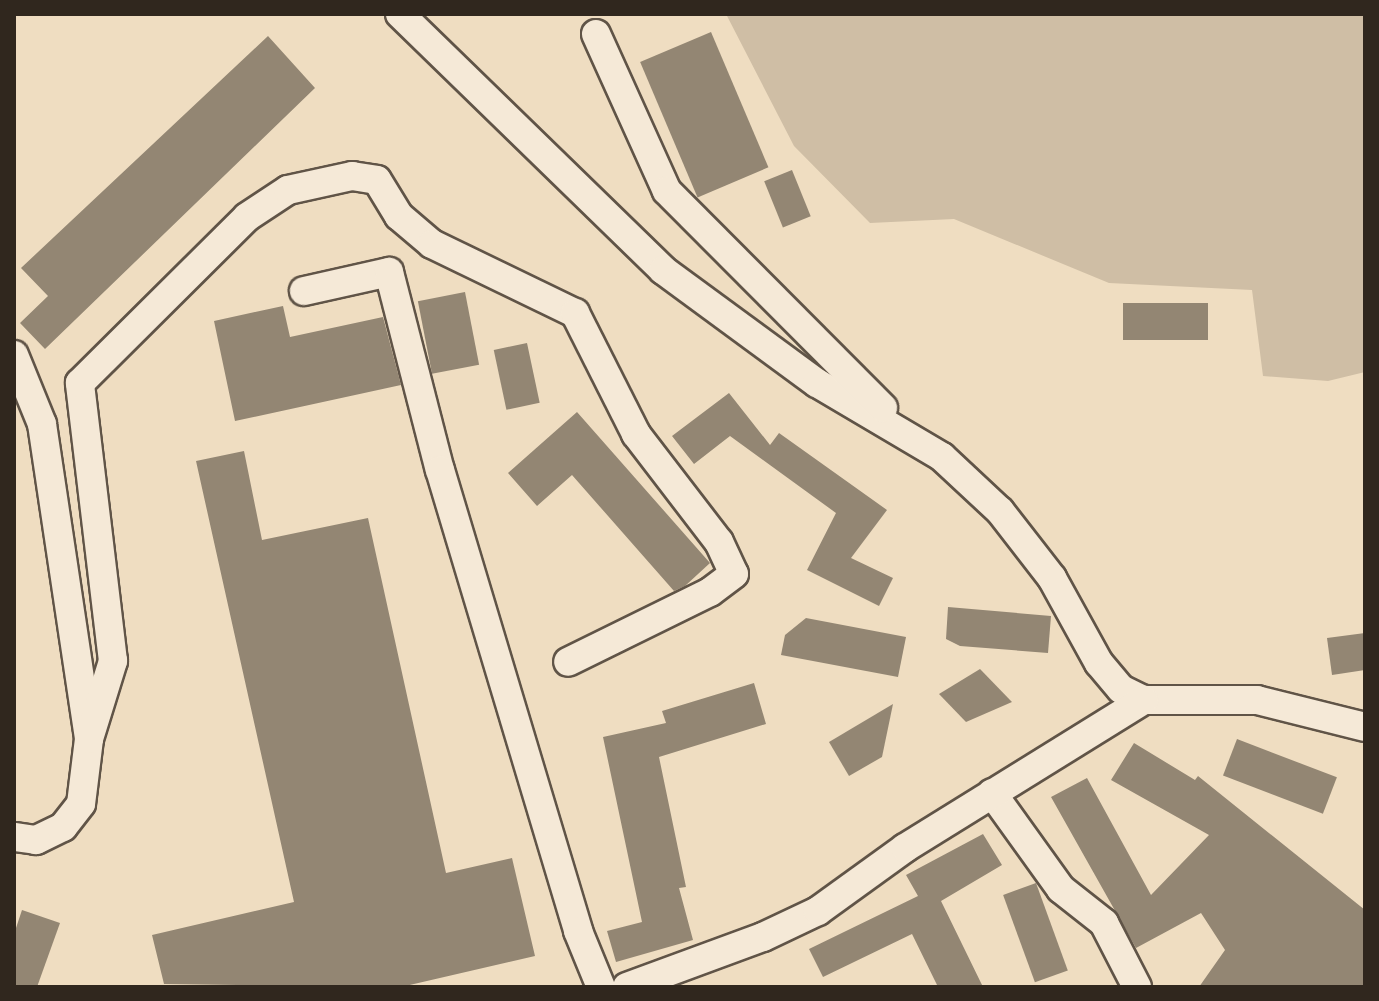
<!DOCTYPE html>
<html>
<head>
<meta charset="utf-8">
<style>
	body { margin:0 }
	#map { position:relative; width:1379px; height:1001px; overflow:hidden; background:#efddc1; font-family:"Libre Bodoni",serif }
	div>[style] { position:absolute }
	[style*='--x'] { left:calc(var(--x)*1px); top:calc(var(--y)*1px); width:calc(var(--w)*1px); rotate:calc(var(--a)*1deg) }
	.green>* { inset:0; background:#cfbea5 }
	.building>* { inset:0; background:#938673; transform-origin:0 0 }
	.roads { filter:drop-shadow(2px 0 #605447) drop-shadow(-2px 0 #605447) drop-shadow(0 2px #605447) drop-shadow(0 -2px #605447) }
	.minor>* { height:28px; margin:-14px; padding:0 14px; transform-origin:14px; border-radius:14px; background:#f5e9d7 }
	span { translate:-50% -50%; white-space:nowrap; text-align:center; line-height:1.15; -webkit-text-stroke:8px #f5e9d7; paint-order:stroke }
	.frame { position:absolute; inset:0; border:16px solid #30271e; pointer-events:none }
</style>
</head>
<body>
<div id="map">
	<div class="green">
		<i style="clip-path:polygon(726px 14px,1365px 14px,1365px 372px,1328px 381px,1263px 376px,1252px 290px,1109px 283px,954px 219px,870px 223px,794px 146px)"></i>
	</div>
	<div class="building">
		<i style="left:711px;top:32px;width:147px;height:77px;rotate:67deg"></i>
		<i style="clip-path:polygon(268px 36px,315px 88px,45px 349px,20px 323px,48px 296px,21px 268px)"></i>
		<i style="left:792px;top:170px;width:50px;height:30px;rotate:68deg"></i>
		<i style="left:465px;top:292px;width:74px;height:48px;rotate:79deg"></i>
		<i style="left:1123px;top:303px;width:85px;height:37px"></i>
		<i style="clip-path:polygon(283px 306px,290px 337px,383px 317px,401px 385px,235px 421px,214px 321px)"></i>
		<i style="left:527px;top:343px;width:61px;height:34px;rotate:78deg"></i>
		<i style="clip-path:polygon(729px 393px,770px 445px,779px 433px,887px 510px,851px 558px,893px 578px,879px 606px,807px 570px,836px 513px,730px 436px,694px 464px,672px 436px)"></i>
		<i style="clip-path:polygon(577px 412px,710px 563px,685px 586px,674px 591px,572px 475px,537px 506px,508px 473px)"></i>
		<i style="clip-path:polygon(244px 451px,262px 540px,368px 518px,446px 873px,512px 858px,535px 956px,401px 987px,164px 984px,152px 935px,294px 902px,196px 461px)"></i>
		<i style="clip-path:polygon(948px 607px,1051px 616px,1048px 653px,960px 646px,946px 639px)"></i>
		<i style="clip-path:polygon(806px 618px,906px 637px,898px 677px,781px 655px,785px 635px)"></i>
		<i style="clip-path:polygon(1365px 633px,1365px 670px,1332px 675px,1327px 638px)"></i>
		<i style="clip-path:polygon(980px 669px,1012px 702px,966px 722px,939px 694px)"></i>
		<i style="clip-path:polygon(754px 683px,766px 724px,659px 757px,686px 887px,679px 888px,693px 940px,616px 962px,607px 931px,642px 922px,603px 737px,666px 723px,662px 711px)"></i>
		<i style="clip-path:polygon(893px 704px,882px 757px,849px 776px,829px 742px)"></i>
		<i style="left:1237px;top:739px;width:107px;height:39px;rotate:21deg"></i>
		<i style="clip-path:polygon(1134px 743px,1195px 780px,1198px 776px,1365px 910px,1365px 987px,1199px 987px,1225px 950px,1201px 913px,1136px 948px,1051px 797px,1087px 778px,1151px 895px,1209px 835px,1111px 780px)"></i>
		<i style="clip-path:polygon(983px 834px,1002px 865px,941px 901px,983px 987px,938px 987px,912px 934px,823px 977px,809px 949px,918px 896px,906px 875px)"></i>
		<i style="left:1036px;top:883px;width:93px;height:35px;rotate:70deg"></i>
		<i style="clip-path:polygon(22px 910px,60px 923px,37px 987px,14px 987px,14px 934px)"></i>
	</div>
	<div class="roads">
		<div class="minor">
			<i style="--x:400;--y:14;--w:367;--a:44.2"></i>
			<i style="--x:663;--y:270;--w:191;--a:36.3"></i>
			<i style="--x:817;--y:383;--w:145;--a:30.6"></i>
			<i style="--x:942;--y:457;--w:79;--a:43"></i>
			<i style="--x:1000;--y:511;--w:85;--a:52.2"></i>
			<i style="--x:1052;--y:578;--w:97;--a:61.1"></i>
			<i style="--x:1099;--y:663;--w:34;--a:50"></i>
			<i style="--x:1121;--y:689;--w:25;--a:26"></i>
			<i style="--x:1144;--y:700;--w:113;--a:0"></i>
			<i style="--x:1257;--y:700;--w:111;--a:14"></i>
			<i style="--x:596;--y:34;--w:172;--a:65.7"></i>
			<i style="--x:667;--y:191;--w:306;--a:45.1"></i>
			<i style="--x:304;--y:291;--w:87;--a:-12.6"></i>
			<i style="--x:389;--y:272;--w:204;--a:75.6"></i>
			<i style="--x:440;--y:470;--w:481;--a:73.3"></i>
			<i style="--x:578;--y:931;--w:61;--a:67.7"></i>
			<i style="--x:14;--y:355;--w:74;--a:67.9"></i>
			<i style="--x:42;--y:424;--w:318;--a:81.5"></i>
			<i style="--x:89;--y:739;--w:65;--a:97"></i>
			<i style="--x:81;--y:804;--w:29;--a:128"></i>
			<i style="--x:63;--y:827;--w:30;--a:154"></i>
			<i style="--x:36;--y:840;--w:22;--a:-172"></i>
			<i style="--x:89;--y:739;--w:82;--a:-72.9"></i>
			<i style="--x:113;--y:661;--w:280;--a:-96.8"></i>
			<i style="--x:80;--y:383;--w:235;--a:-44.8"></i>
			<i style="--x:247;--y:217;--w:49;--a:-33.4"></i>
			<i style="--x:288;--y:190;--w:66;--a:-12.3"></i>
			<i style="--x:352;--y:176;--w:25;--a:9"></i>
			<i style="--x:377;--y:180;--w:42;--a:58.6"></i>
			<i style="--x:399;--y:216;--w:43;--a:40.3"></i>
			<i style="--x:432;--y:244;--w:159;--a:25.8"></i>
			<i style="--x:575;--y:313;--w:136;--a:63.2"></i>
			<i style="--x:636;--y:434;--w:136;--a:52.5"></i>
			<i style="--x:719;--y:542;--w:35;--a:65"></i>
			<i style="--x:734;--y:574;--w:30;--a:143"></i>
			<i style="--x:710;--y:592;--w:158;--a:153.8"></i>
			<i style="--x:992;--y:793;--w:118;--a:54.3"></i>
			<i style="--x:1061;--y:889;--w:55;--a:38.3"></i>
			<i style="--x:1104;--y:923;--w:72;--a:62.7"></i>
			<i style="--x:627;--y:987;--w:145;--a:-20.2"></i>
			<i style="--x:763;--y:937;--w:61;--a:-25.3"></i>
			<i style="--x:818;--y:911;--w:107;--a:-35.9"></i>
			<i style="--x:905;--y:848;--w:281;--a:-31.8"></i>
		</div>
	</div>
	<div class="frame"></div>
</div>
</body>
</html>
